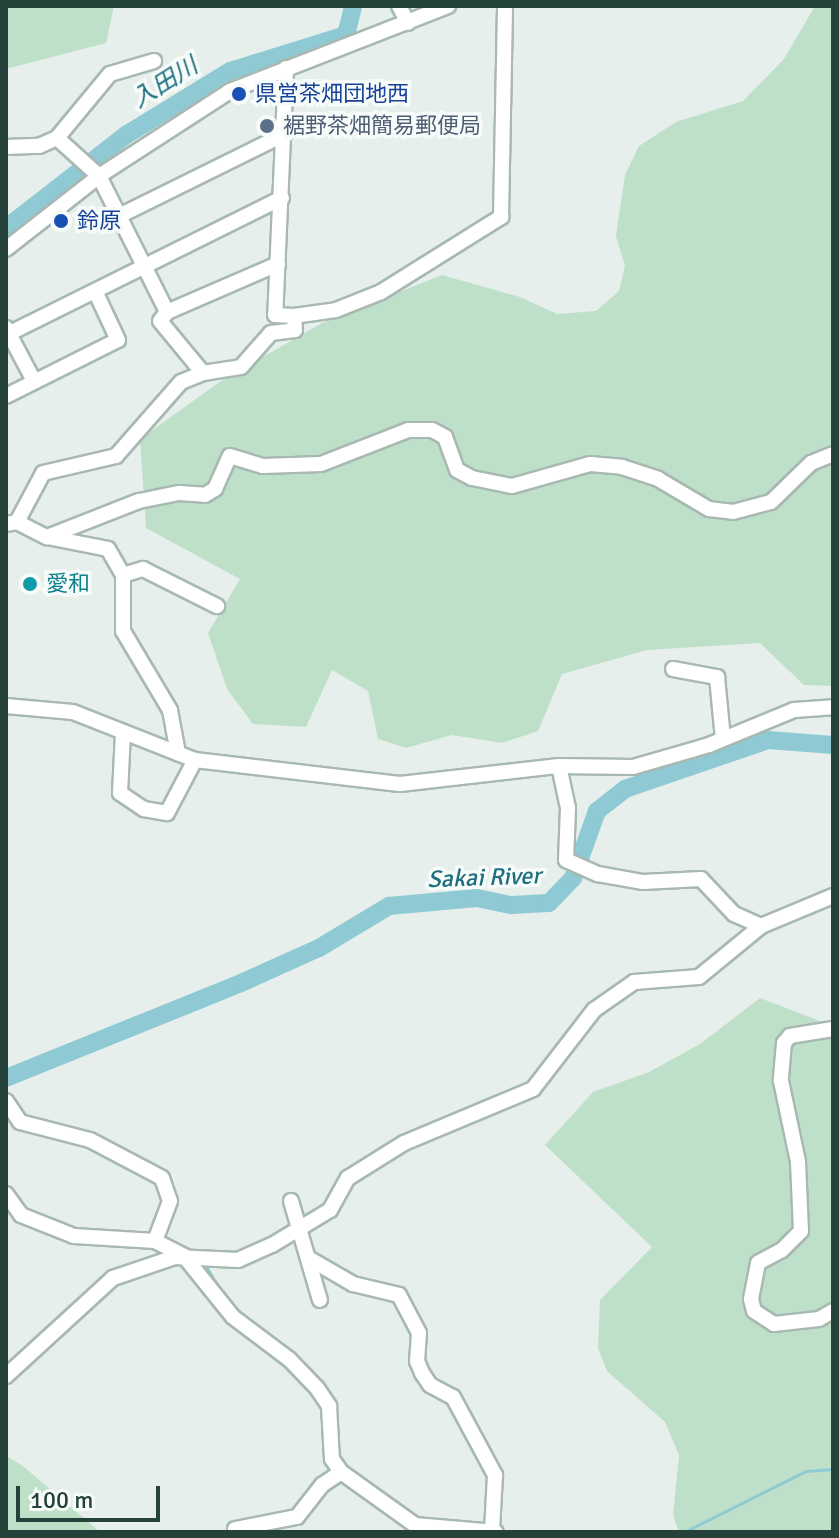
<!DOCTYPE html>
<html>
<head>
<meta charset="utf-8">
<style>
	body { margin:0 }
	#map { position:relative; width:839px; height:1538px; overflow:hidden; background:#e6efeb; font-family:Signika,"Noto Sans JP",sans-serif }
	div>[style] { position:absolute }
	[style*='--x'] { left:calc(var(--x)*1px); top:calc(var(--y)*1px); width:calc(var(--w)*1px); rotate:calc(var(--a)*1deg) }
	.green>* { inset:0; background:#bfe0c8 }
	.stream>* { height:3px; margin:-1.5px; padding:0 1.5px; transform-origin:1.5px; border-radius:1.5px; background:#8ec9d4 }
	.river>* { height:18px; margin:-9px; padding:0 9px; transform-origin:9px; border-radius:9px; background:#8ec9d4 }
	.roads { filter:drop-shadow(2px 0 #a8b8b2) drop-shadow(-2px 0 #a8b8b2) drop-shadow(0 2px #a8b8b2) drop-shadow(0 -2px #a8b8b2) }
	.minor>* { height:14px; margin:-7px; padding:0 7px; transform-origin:7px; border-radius:7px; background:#fff }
	.dots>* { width:22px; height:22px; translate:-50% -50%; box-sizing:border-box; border:4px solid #f7fbf9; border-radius:50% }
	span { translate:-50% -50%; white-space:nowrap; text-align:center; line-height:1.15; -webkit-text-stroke:7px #f7fbf9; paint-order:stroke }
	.transit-label { font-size:22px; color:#164399 }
	.left { translate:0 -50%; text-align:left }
	.service-label { font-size:22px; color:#4e5e75 }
	.culture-label { font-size:22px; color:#0d838f }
	.water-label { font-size:24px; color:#1c6f80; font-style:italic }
	.frame { position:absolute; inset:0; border:8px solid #24423a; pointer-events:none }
	.scale { position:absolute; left:16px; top:1486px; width:144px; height:36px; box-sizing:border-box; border:4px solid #24423a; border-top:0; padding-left:10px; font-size:24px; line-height:28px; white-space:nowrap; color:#24423a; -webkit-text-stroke:6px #f7fbf9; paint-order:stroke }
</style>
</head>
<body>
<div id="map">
	<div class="green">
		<i style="clip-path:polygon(6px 6px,114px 6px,106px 43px,6px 69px)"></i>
		<i style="clip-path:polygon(815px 6px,833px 6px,833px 686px,804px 685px,760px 643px,647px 650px,562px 674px,538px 731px,502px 743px,452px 735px,406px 748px,378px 739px,368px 691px,332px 670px,306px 727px,253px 724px,227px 689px,208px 633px,240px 579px,146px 528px,140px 439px,221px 381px,322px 323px,442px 275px,520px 297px,557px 314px,596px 311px,619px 291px,625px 266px,616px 236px,625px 175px,639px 146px,676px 122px,743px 101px,784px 59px)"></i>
		<i style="clip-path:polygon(760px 998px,833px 1026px,833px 1532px,679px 1532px,673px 1515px,679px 1455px,665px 1422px,607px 1371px,598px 1348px,600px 1300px,652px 1247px,545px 1145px,593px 1092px,649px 1072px,700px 1044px)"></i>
		<i style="clip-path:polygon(6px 1456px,23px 1466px,100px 1532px,6px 1532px)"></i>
	</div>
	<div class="stream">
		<i style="--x:20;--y:1129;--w:40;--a:14.4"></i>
		<i style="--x:206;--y:1266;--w:28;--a:60"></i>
		<i style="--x:303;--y:1363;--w:12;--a:42"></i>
		<i style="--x:684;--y:1532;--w:136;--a:-26.6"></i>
		<i style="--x:806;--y:1471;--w:27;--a:-4"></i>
	</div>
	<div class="river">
		<i style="--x:6;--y:228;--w:152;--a:-37.8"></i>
		<i style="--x:126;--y:135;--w:122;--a:-31.6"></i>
		<i style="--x:230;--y:71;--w:121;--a:-17.2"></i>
		<i style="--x:346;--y:35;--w:30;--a:-76"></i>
		<i style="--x:6;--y:1078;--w:253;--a:-22"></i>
		<i style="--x:241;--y:983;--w:85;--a:-24.2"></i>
		<i style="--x:319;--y:948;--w:82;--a:-31"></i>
		<i style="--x:389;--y:906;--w:88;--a:-5.2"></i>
		<i style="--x:477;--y:898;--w:35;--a:12"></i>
		<i style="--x:511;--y:905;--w:38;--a:-3"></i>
		<i style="--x:549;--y:903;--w:35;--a:-46"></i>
		<i style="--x:573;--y:878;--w:71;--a:-70.3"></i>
		<i style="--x:597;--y:811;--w:36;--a:-38"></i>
		<i style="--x:625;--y:789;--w:151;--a:-18.9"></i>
		<i style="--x:768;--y:740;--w:65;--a:4.4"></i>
	</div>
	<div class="roads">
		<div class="minor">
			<i style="--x:399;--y:6;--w:19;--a:62"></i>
			<i style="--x:286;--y:68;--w:247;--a:92.5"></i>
			<i style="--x:275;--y:315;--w:19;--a:3"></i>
			<i style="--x:294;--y:316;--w:42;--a:-8.1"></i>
			<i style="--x:336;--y:310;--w:48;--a:-21.8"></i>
			<i style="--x:381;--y:292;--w:142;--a:-32"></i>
			<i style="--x:501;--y:217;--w:211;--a:-88.9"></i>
			<i style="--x:57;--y:138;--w:57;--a:42.1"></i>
			<i style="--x:99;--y:176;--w:152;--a:63.4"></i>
			<i style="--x:167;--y:312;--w:121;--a:-23.4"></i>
			<i style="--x:6;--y:147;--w:33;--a:-2"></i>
			<i style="--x:39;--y:146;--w:20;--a:-24"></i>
			<i style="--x:57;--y:138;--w:83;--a:-50.4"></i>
			<i style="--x:110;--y:74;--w:46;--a:-16.5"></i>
			<i style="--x:119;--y:216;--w:185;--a:-26.3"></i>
			<i style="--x:6;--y:249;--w:118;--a:-38.1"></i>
			<i style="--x:99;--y:176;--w:156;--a:-33"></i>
			<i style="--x:230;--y:91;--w:234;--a:-21.3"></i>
			<i style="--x:6;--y:328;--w:60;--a:62.2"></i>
			<i style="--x:6;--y:335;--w:308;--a:-26.4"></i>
			<i style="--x:203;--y:373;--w:38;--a:-9"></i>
			<i style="--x:241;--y:367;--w:45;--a:-48.6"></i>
			<i style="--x:271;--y:333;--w:24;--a:-7"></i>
			<i style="--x:295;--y:330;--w:14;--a:-94"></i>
			<i style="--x:6;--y:396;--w:125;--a:-26.6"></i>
			<i style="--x:118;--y:340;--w:54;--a:-115.1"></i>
			<i style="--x:17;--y:522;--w:55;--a:-62"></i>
			<i style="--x:43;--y:473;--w:75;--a:-13.1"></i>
			<i style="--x:116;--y:456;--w:98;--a:-48.7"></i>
			<i style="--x:181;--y:382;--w:24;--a:-22"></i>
			<i style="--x:203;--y:373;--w:67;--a:-129.6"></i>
			<i style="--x:160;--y:321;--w:11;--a:-52"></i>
			<i style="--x:6;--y:524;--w:11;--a:-10"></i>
			<i style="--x:17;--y:522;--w:34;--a:27"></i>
			<i style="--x:47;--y:537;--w:62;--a:11.1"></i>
			<i style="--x:108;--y:549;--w:30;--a:60"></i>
			<i style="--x:123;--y:575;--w:56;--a:90"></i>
			<i style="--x:123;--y:631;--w:92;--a:59.3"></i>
			<i style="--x:170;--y:710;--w:44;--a:79.5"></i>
			<i style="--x:47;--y:537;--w:99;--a:-21.4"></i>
			<i style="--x:139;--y:501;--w:41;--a:-11.3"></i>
			<i style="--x:179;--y:493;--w:26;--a:4"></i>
			<i style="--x:205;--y:495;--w:12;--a:-31"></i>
			<i style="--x:215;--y:489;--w:36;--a:-66"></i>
			<i style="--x:230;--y:456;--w:34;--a:17"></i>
			<i style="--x:263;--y:466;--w:58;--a:-2"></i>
			<i style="--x:321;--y:464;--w:93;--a:-21.3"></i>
			<i style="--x:408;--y:430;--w:24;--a:0"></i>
			<i style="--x:432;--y:430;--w:15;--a:28"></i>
			<i style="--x:445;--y:437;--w:35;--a:70"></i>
			<i style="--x:457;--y:470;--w:17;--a:28"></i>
			<i style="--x:472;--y:478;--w:41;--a:11.3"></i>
			<i style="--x:512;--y:486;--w:81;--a:-15.8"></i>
			<i style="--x:590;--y:464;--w:32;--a:5"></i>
			<i style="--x:622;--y:467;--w:38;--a:18"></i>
			<i style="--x:658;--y:479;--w:59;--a:30.5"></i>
			<i style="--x:709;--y:509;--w:24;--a:7"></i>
			<i style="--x:733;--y:512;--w:39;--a:-15"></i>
			<i style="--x:771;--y:502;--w:56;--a:-44.3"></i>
			<i style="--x:811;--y:463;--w:24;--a:-22"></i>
			<i style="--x:123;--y:575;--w:21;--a:-17"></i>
			<i style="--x:143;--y:569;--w:83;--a:26.6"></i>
			<i style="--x:673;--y:669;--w:45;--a:10.3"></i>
			<i style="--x:717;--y:677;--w:62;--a:84.5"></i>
			<i style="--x:6;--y:706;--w:67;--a:5.1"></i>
			<i style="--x:73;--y:712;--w:131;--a:21.5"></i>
			<i style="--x:195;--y:760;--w:206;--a:6.7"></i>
			<i style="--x:400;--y:784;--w:160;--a:-6.5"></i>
			<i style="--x:559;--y:766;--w:74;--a:0.8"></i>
			<i style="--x:633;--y:767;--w:79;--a:-16.1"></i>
			<i style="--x:709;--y:745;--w:92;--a:-22.4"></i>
			<i style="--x:794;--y:710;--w:39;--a:-4"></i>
			<i style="--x:123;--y:732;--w:61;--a:92.8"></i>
			<i style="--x:120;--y:793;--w:29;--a:34"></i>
			<i style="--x:144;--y:809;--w:23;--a:10"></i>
			<i style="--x:167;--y:813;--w:60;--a:-62.2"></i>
			<i style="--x:559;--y:766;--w:43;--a:77.9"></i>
			<i style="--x:568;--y:808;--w:52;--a:92.2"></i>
			<i style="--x:566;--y:860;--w:35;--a:24"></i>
			<i style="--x:598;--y:874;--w:46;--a:10.1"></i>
			<i style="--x:643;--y:882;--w:58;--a:-3"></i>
			<i style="--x:701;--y:879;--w:48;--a:46.7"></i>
			<i style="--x:734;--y:914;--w:30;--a:24"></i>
			<i style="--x:833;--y:1029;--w:44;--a:170.8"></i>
			<i style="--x:790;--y:1036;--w:9;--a:131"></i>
			<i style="--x:784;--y:1043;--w:38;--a:95"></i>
			<i style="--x:781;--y:1081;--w:83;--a:78.1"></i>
			<i style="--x:798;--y:1162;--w:69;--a:87.5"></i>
			<i style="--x:801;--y:1231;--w:27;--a:135"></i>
			<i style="--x:782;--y:1250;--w:27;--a:152"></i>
			<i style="--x:758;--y:1263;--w:37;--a:101"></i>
			<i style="--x:751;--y:1299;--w:12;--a:76"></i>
			<i style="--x:754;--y:1311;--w:24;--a:33"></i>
			<i style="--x:774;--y:1324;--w:45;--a:-6.3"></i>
			<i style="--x:819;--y:1319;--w:16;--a:-30"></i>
			<i style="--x:6;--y:1101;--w:25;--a:56"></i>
			<i style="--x:20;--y:1122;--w:72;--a:14.4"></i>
			<i style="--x:90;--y:1140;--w:81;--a:27.8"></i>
			<i style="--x:162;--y:1178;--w:24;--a:71"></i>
			<i style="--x:170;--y:1201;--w:43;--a:110.6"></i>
			<i style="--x:6;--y:1194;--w:26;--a:54"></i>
			<i style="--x:21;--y:1215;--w:57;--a:21.6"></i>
			<i style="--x:74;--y:1236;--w:81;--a:3.5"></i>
			<i style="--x:155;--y:1241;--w:33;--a:27"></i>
			<i style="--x:184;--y:1256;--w:78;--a:51.2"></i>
			<i style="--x:233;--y:1317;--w:70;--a:36.9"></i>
			<i style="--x:289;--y:1359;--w:40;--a:46"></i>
			<i style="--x:317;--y:1388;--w:22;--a:56"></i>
			<i style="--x:329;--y:1406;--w:53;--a:86.8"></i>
			<i style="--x:332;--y:1459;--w:16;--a:55"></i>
			<i style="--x:341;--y:1472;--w:91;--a:35.6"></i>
			<i style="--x:415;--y:1525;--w:81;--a:4.9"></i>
			<i style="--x:291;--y:1201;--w:103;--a:73.7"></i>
			<i style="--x:310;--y:1259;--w:50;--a:30.2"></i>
			<i style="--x:353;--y:1284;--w:47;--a:13.4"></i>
			<i style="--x:399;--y:1295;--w:43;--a:62.2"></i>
			<i style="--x:419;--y:1333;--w:28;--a:94"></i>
			<i style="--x:417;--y:1361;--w:13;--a:67"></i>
			<i style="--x:422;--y:1373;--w:14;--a:56"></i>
			<i style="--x:430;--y:1385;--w:26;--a:28"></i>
			<i style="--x:453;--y:1397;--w:89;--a:61.7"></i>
			<i style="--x:495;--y:1475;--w:56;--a:93.1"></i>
			<i style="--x:6;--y:1376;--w:145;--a:-42.5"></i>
			<i style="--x:113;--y:1278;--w:65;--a:-18.7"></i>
			<i style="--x:175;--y:1257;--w:63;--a:2.7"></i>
			<i style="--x:238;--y:1260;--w:37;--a:-24"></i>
			<i style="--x:272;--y:1245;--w:68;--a:-31.1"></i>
			<i style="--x:330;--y:1210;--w:37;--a:-61"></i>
			<i style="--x:348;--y:1178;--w:66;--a:-32"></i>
			<i style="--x:404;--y:1143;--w:140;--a:-22.7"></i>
			<i style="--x:533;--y:1089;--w:100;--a:-52.3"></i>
			<i style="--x:594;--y:1010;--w:49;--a:-35"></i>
			<i style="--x:634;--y:982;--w:65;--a:-4.4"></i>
			<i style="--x:699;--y:977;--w:80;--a:-39.4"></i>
			<i style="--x:761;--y:926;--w:78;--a:-22.6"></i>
			<i style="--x:235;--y:1529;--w:63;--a:-11"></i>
			<i style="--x:297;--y:1517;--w:41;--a:-52"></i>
			<i style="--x:322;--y:1485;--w:23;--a:-34"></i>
		</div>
	</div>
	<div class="dots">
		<i style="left:239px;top:94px;background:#1a4fb4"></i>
		<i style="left:267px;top:126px;background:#5c6f8a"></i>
		<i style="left:61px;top:221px;background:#1a4fb4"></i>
		<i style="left:30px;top:584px;background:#0f9aa8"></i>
	</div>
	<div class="transit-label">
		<span class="left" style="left:255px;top:94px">県営茶畑団地西</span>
		<span class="left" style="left:77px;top:221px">鈴原</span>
	</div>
	<div class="service-label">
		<span class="left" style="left:283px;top:126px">裾野茶畑簡易郵便局</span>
	</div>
	<div class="culture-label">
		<span class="left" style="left:46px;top:584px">愛和</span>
	</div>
	<div class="water-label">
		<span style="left:165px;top:83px;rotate:-32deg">入田川</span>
		<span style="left:484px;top:878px;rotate:-2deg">Sakai River</span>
	</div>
	<div class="frame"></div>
	<div class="scale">100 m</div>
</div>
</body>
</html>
